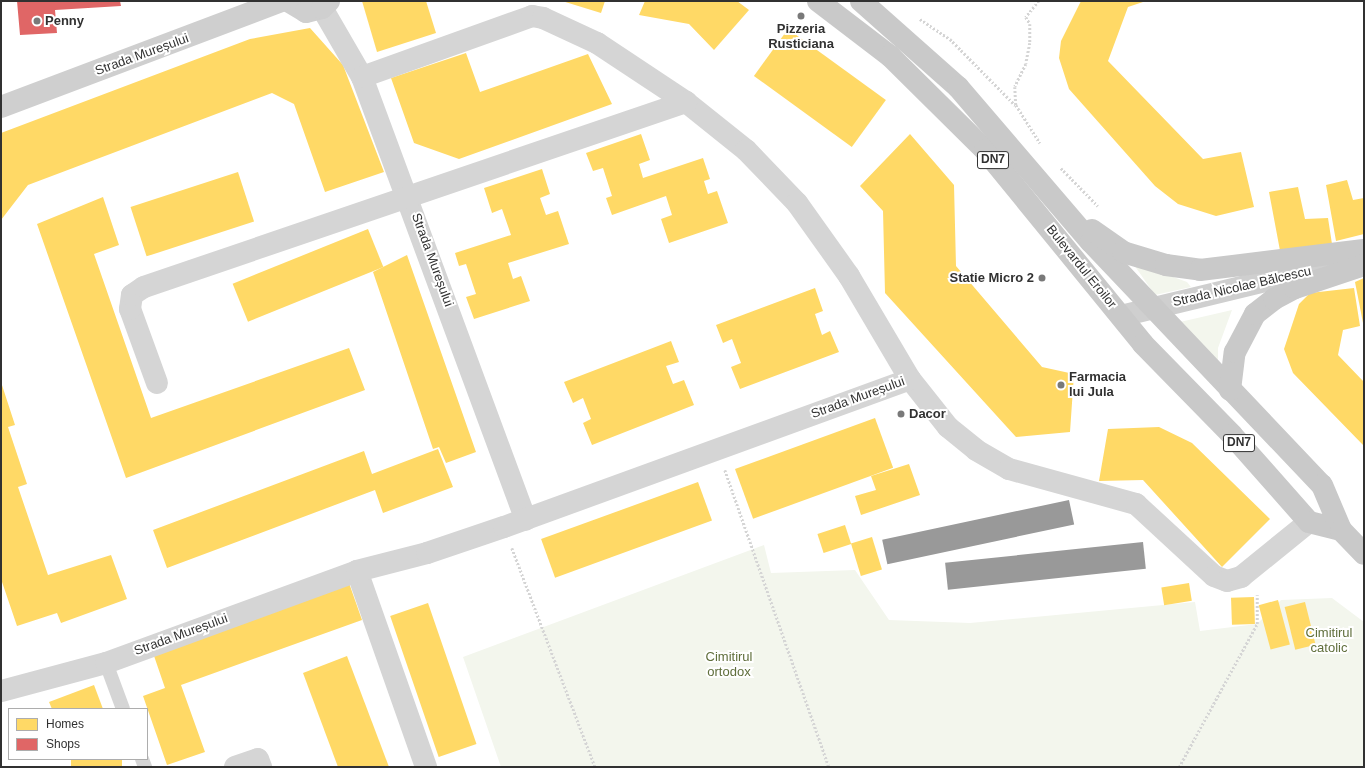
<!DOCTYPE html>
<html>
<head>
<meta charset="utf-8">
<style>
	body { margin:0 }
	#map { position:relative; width:1365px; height:768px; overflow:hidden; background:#fff; font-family:Helvetica,sans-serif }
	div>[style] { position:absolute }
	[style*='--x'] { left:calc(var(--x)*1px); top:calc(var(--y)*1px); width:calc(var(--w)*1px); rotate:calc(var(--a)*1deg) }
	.green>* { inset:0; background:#f3f6ed }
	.homes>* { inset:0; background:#ffd966; transform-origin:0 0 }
	.shops>* { inset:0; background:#e06666 }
	.industry>* { inset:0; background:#999; transform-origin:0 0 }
	.path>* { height:2.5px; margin-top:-1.25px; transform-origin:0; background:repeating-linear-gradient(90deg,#d5d5d5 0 2px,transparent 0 4px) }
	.lane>* { height:14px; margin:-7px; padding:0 7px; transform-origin:7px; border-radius:7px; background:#d5d5d5 }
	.street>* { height:22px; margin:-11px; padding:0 11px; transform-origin:11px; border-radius:11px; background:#d5d5d5 }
	.secondary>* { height:22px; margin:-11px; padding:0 11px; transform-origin:11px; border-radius:11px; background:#cfcfcf }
	.primary>* { height:22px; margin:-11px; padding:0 11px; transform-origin:11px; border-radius:11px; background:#c9c9c9 }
	.dots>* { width:11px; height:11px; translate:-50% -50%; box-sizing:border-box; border:2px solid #fff; border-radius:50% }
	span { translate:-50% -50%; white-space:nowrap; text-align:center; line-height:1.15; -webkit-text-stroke:4px #fff; paint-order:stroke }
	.shield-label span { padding:1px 3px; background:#fff; border:1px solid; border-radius:3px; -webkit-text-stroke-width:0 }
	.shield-label { font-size:12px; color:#313131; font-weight:700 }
	.poi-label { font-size:13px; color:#313131; font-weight:700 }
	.left { translate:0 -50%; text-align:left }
	.right { translate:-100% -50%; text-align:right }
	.street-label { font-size:13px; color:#313131 }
	.park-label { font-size:13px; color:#606f3c }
	.frame { position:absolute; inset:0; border:2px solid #313131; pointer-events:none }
	.legend { position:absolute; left:8px; top:708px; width:140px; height:52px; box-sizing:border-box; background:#fff; border:1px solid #adadad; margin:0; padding:5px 7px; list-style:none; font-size:12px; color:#313131 }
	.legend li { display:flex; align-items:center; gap:8px; height:20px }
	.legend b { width:20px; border:1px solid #adadad }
</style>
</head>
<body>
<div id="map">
	<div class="green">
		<i style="clip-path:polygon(1132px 262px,1187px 282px,1191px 287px,1155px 295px)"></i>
		<i style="clip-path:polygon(1232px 310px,1218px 348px,1218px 367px,1180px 322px)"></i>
		<i style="clip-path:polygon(764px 545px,771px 573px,855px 570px,889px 620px,970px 623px,1195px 602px,1200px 631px,1257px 624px,1281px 600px,1332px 598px,1364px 622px,1364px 767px,501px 767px,463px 657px)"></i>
	</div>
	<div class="homes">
		<i style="clip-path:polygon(362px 1px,426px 1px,436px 33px,377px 52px)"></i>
		<i style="clip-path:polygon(562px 1px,605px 1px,601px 13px)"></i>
		<i style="clip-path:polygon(645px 1px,737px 1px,749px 10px,714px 50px,689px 24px,639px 15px)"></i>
		<i style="clip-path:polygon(1081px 1px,1146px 1px,1128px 7px,1108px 61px,1203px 159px,1241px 152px,1254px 207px,1216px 216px,1178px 204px,1155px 186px,1069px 89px,1059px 58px,1061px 41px)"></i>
		<i style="clip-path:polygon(310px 28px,343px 65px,384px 172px,325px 192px,294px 104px,272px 93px,28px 185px,1px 220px,1px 133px,250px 39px)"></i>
		<i style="left:788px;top:29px;width:121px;height:58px;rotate:36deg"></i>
		<i style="clip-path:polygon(466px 53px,480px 92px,588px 54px,612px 104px,459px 159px,414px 143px,391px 78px)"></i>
		<i style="clip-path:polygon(641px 134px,650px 160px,639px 164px,643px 178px,703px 158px,710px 179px,704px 181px,708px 194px,717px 191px,728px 223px,669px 243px,661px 219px,672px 215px,666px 196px,612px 215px,606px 198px,612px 196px,603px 168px,593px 171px,586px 153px)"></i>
		<i style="clip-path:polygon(910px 134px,954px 185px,956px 266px,1042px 367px,1074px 374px,1070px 432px,1016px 437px,885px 293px,883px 211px,860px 186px)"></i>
		<i style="clip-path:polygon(542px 169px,550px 194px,540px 198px,546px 215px,558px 211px,569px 244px,508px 263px,513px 279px,521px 276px,530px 301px,474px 319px,466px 297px,476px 294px,466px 264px,459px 266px,455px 253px,511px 235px,502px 209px,492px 213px,484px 188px)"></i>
		<i style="left:238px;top:172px;width:52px;height:113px;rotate:72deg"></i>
		<i style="clip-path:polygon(1347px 180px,1353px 200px,1364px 198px,1364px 234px,1336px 241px,1326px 185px)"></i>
		<i style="clip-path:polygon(1298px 187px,1305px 219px,1328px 218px,1332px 244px,1281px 256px,1269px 192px)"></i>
		<i style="clip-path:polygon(103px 197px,119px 245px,94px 254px,151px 418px,349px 348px,365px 390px,126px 478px,37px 224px)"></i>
		<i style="left:368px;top:229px;width:41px;height:146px;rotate:68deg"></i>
		<i style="clip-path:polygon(407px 255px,476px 452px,446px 463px,439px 447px,433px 449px,373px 272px)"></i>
		<i style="clip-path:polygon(1364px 278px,1364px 323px,1363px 323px,1355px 282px)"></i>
		<i style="clip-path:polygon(815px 288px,823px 311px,815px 314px,822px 335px,830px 331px,839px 352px,740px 389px,731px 367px,741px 363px,732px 339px,723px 343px,716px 325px)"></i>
		<i style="clip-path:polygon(1354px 288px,1360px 326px,1343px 330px,1338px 355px,1364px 382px,1364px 446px,1293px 373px,1284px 349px,1299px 304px,1310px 293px)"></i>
		<i style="clip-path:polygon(671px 341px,679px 362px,666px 366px,673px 384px,684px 380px,694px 405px,592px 445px,583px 423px,591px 419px,583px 398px,573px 403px,564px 382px)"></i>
		<i style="clip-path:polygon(1px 382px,15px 425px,8px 427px,27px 484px,18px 487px,48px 575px,111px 555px,127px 599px,61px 623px,57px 613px,17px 626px,1px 579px)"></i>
		<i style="left:875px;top:418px;width:53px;height:149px;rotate:70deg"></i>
		<i style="clip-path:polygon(1159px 427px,1192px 443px,1270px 519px,1222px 567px,1143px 480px,1099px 481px,1108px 429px)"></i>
		<i style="clip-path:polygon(438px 449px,453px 487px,383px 513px,375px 490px,167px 568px,153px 530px,364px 451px,372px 474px)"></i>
		<i style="clip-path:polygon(909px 464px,920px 495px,861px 515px,855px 496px,876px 490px,871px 476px)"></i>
		<i style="left:698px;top:482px;width:41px;height:167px;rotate:70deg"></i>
		<i style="left:845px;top:525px;width:20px;height:29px;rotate:72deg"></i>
		<i style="left:872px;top:537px;width:34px;height:22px;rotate:73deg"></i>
		<i style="clip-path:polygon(349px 583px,362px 620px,181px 685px,205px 752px,167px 765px,143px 696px,165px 688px,153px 653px)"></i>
		<i style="left:1189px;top:583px;width:18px;height:28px;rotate:81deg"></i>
		<i style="left:1254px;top:597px;width:27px;height:23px;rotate:88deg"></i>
		<i style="left:1278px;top:600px;width:46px;height:20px;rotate:75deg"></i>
		<i style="left:1305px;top:602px;width:44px;height:21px;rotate:76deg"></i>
		<i style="left:428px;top:603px;width:149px;height:40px;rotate:71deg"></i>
		<i style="clip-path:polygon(347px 656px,389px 767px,338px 767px,303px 673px)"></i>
		<i style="clip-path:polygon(94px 685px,103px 709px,52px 709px,49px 702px)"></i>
		<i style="left:71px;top:759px;width:51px;height:9px"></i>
	</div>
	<div class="shops">
		<i style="clip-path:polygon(17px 1px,120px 1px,121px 6px,55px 10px,57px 33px,20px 35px)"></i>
	</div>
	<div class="industry">
		<i style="left:1069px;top:500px;width:25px;height:191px;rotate:78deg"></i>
		<i style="left:1143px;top:542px;width:27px;height:199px;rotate:84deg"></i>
	</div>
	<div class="path">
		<i style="--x:1039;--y:1;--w:21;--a:129"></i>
		<i style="--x:1026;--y:17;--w:8;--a:60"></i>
		<i style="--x:1030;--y:24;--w:19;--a:90"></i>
		<i style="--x:1030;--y:43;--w:21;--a:101"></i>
		<i style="--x:1026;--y:64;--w:25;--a:116"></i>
		<i style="--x:1015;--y:87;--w:18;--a:87"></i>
		<i style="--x:1016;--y:105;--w:45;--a:57.7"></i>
		<i style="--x:920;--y:19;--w:36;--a:34"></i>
		<i style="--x:950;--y:39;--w:93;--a:45.4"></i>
		<i style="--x:1061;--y:168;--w:53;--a:45.8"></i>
		<i style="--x:725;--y:470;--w:315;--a:70.7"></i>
		<i style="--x:512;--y:548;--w:234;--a:69.2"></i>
		<i style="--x:1179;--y:767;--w:163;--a:-61.4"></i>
		<i style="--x:1257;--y:624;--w:29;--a:-90"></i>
	</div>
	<div class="lane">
		<i style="--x:106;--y:663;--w:49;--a:69.7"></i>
		<i style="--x:142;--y:759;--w:9;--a:69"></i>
	</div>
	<div class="street">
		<i style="--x:322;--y:8;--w:80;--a:59.9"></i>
		<i style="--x:362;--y:77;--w:472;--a:69.7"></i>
		<i style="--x:362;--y:77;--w:181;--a:-19.7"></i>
		<i style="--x:532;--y:16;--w:11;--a:10"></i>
		<i style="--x:543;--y:18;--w:60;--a:24.8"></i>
		<i style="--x:597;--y:43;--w:107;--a:33.5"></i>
		<i style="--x:686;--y:102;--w:77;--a:38.7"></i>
		<i style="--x:746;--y:150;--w:74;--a:46.1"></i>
		<i style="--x:797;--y:203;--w:90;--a:54.5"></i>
		<i style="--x:849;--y:276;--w:120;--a:59.4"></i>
		<i style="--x:910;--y:379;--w:61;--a:51.6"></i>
		<i style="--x:948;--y:427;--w:36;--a:39"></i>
		<i style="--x:976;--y:450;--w:38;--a:30"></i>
		<i style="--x:1009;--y:469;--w:132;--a:15.4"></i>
		<i style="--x:1136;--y:504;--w:106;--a:42.7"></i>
		<i style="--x:1214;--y:576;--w:14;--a:21"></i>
		<i style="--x:1227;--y:581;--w:15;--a:-16"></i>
		<i style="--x:1241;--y:577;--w:87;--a:-39"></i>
		<i style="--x:157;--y:383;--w:79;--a:-110"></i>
		<i style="--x:130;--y:309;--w:14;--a:-82"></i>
		<i style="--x:132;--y:295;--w:14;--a:-34"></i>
		<i style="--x:144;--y:287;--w:573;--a:-18.85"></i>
		<i style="--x:357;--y:571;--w:208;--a:70.6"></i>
		<i style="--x:1;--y:691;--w:109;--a:-14.9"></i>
		<i style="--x:106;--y:663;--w:267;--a:-20.1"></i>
		<i style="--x:357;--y:571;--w:72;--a:-14.4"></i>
		<i style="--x:427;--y:553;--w:81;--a:-18.7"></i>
		<i style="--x:504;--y:527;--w:432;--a:-20"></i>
		<i style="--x:235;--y:767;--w:24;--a:-19"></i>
		<i style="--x:258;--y:759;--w:9;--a:69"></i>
	</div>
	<div class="secondary">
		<i style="--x:288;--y:1;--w:21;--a:31"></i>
		<i style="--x:306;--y:12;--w:16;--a:-14"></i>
		<i style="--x:322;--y:8;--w:10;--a:-45"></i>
		<i style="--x:1;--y:107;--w:300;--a:-20.7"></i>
		<i style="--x:1121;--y:316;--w:230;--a:-13.6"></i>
	</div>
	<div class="primary">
		<i style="--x:818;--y:1;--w:91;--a:37.4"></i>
		<i style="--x:890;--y:56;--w:134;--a:44.7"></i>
		<i style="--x:985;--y:150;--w:250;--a:50.8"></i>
		<i style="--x:1143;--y:344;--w:127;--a:45.6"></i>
		<i style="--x:1232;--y:435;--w:116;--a:48.5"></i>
		<i style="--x:1309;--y:522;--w:33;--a:14"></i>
		<i style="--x:861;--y:1;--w:130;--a:41.6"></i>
		<i style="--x:958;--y:87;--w:204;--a:49.4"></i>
		<i style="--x:1091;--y:242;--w:335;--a:46.5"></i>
		<i style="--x:1322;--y:485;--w:49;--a:67.1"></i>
		<i style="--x:1341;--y:530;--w:33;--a:46"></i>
		<i style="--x:1092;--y:230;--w:38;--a:35"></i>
		<i style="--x:1123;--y:252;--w:45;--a:16.8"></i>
		<i style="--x:1166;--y:265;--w:34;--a:8"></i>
		<i style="--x:1200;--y:270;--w:165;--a:-7"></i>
		<i style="--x:1230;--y:390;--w:38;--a:-83"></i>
		<i style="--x:1235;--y:352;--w:43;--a:-62.2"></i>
		<i style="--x:1255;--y:314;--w:24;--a:-38"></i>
		<i style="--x:1274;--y:299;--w:24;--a:-28"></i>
		<i style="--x:1295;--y:288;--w:73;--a:-18.4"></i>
	</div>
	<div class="dots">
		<i style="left:801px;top:16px;background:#797979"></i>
		<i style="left:37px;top:21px;background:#797979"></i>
		<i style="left:1042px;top:278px;background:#797979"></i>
		<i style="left:1061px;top:385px;background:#797979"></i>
		<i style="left:901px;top:414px;background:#797979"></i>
	</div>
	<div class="shield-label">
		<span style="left:993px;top:160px">DN7</span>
		<span style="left:1239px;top:443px">DN7</span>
	</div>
	<div class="poi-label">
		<span class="left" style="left:45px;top:21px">Penny</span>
		<span style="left:801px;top:37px">Pizzeria<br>Rusticiana</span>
		<span class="right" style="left:1034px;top:278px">Statie Micro 2</span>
		<span class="left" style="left:1069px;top:385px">Farmacia<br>lui Jula</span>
		<span class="left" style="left:909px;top:414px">Dacor</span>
	</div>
	<div class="street-label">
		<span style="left:142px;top:55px;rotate:-20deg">Strada Mureșului</span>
		<span style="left:432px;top:260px;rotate:70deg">Strada Mureșului</span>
		<span style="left:1081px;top:267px;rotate:51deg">Bulevardul Eroilor</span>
		<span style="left:1242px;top:287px;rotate:-13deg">Strada Nicolae Bălcescu</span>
		<span style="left:858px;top:398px;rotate:-20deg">Strada Mureșului</span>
		<span style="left:181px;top:635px;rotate:-20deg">Strada Mureșului</span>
	</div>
	<div class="park-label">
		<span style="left:1329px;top:641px">Cimitirul<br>catolic</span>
		<span style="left:729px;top:665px">Cimitirul<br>ortodox</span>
	</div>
	<div class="frame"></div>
	<ul class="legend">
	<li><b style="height:11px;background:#ffd966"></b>Homes</li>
	<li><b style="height:11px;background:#e06666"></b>Shops</li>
	</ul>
</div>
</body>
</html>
